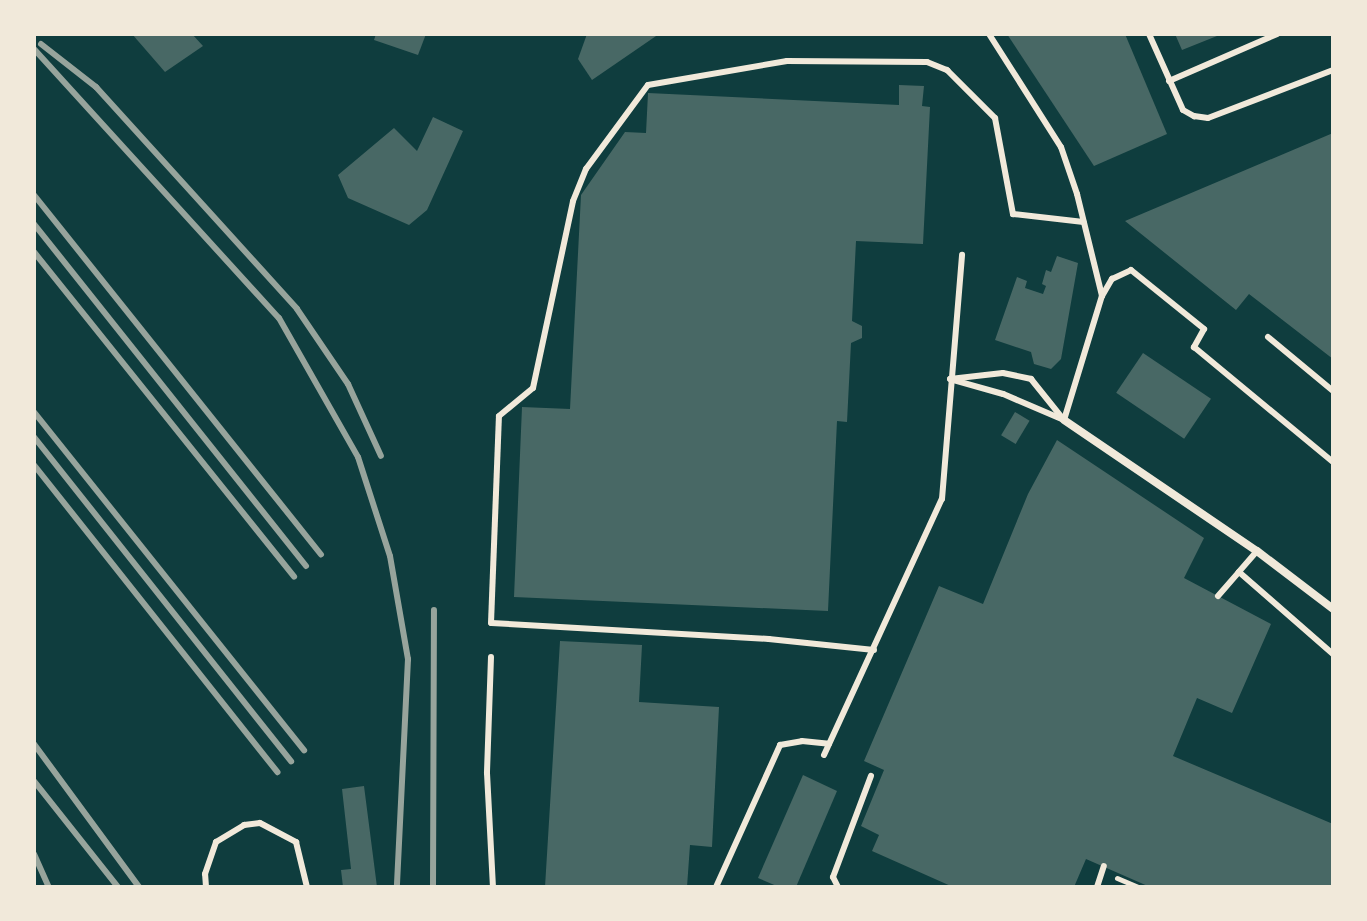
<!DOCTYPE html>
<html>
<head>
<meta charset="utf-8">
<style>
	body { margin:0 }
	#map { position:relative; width:1367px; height:921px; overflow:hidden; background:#0f3d3e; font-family:Poppins,sans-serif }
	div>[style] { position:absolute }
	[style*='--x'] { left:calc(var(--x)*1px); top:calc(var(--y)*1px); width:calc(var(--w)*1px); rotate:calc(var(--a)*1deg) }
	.building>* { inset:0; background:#486865; transform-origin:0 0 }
	.path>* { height:5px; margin:-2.5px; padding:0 2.5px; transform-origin:2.5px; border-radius:2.5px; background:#f1e9da }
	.service>* { height:6px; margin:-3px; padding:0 3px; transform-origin:3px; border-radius:3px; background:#f1e9da }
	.minor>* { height:8px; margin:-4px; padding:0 4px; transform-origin:4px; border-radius:4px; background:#f1e9da }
	.rail>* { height:6px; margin:-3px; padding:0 3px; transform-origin:3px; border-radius:3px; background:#97a49c }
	span { translate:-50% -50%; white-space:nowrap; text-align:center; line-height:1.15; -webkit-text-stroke:7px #f1e9da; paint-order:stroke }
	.frame { position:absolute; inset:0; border:36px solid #f1e9da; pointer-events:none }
</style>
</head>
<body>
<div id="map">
	<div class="building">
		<i style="clip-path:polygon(132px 34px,192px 34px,203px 46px,165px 72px)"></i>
		<i style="clip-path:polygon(376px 34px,426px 34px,418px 55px,374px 40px)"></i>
		<i style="clip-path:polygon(587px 34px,659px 34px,592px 80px,578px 59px)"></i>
		<i style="clip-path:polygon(1007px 34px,1125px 34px,1167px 134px,1094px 166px)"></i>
		<i style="clip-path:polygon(1175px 34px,1222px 34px,1182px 50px)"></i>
		<i style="clip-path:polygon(899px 85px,924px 86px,922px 106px,930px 107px,923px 244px,856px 241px,852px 321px,862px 326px,862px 338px,851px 343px,847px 422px,837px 421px,828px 611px,514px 597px,522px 407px,570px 409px,581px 195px,625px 132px,646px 133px,648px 93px,899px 105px)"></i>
		<i style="clip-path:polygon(433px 117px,463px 131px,427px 210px,409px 225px,348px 198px,338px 175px,394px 128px,417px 151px)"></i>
		<i style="clip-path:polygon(1333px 133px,1333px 359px,1249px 294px,1236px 310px,1125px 221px)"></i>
		<i style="clip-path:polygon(1057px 256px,1078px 263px,1061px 359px,1051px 369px,1034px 364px,1031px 352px,995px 340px,1017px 277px,1027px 281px,1025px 288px,1043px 294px,1046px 286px,1042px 284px,1046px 270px,1051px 272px)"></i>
		<i style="left:1143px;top:353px;width:82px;height:48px;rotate:34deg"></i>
		<i style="left:1015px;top:412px;width:17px;height:27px;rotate:31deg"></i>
		<i style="clip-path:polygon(1057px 440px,1204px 538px,1184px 578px,1271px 624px,1232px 713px,1197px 698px,1173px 756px,1333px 824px,1333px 887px,1150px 887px,1086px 859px,1074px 887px,953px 887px,872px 851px,879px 835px,861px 826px,884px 770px,864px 761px,939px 586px,983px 604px,1028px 494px)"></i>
		<i style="clip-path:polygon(560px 641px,642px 645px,639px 702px,719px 707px,712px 847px,690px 845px,687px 887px,545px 887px)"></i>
		<i style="clip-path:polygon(803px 775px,837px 791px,796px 887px,779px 887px,758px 878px)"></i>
		<i style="clip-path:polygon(364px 786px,377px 887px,343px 887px,341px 870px,351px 869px,342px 789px)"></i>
	</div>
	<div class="path">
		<i style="--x:1117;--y:878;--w:23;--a:23"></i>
	</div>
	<div class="service">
		<i style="--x:989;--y:34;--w:134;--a:57.5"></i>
		<i style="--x:1061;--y:147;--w:50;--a:71.2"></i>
		<i style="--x:1077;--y:194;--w:105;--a:76.2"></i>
		<i style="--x:1149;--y:34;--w:83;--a:65.9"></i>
		<i style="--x:1183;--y:110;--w:13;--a:29"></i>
		<i style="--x:1194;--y:116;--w:14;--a:8"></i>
		<i style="--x:1208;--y:118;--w:134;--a:-21"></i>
		<i style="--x:1169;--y:81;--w:118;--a:-23.5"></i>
		<i style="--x:1268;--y:337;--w:85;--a:39.7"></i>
		<i style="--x:1003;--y:373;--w:29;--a:12"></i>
		<i style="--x:1031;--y:379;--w:53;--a:51.2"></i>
		<i style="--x:1064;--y:420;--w:66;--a:-156.9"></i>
		<i style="--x:1003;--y:394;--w:55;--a:-164.2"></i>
		<i style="--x:950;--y:379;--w:53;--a:-6.5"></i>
		<i style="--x:1064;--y:420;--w:130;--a:-73"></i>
		<i style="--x:1102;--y:296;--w:20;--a:-60"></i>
		<i style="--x:1112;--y:279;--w:21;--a:-25"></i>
		<i style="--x:1131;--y:270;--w:94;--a:38.9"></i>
		<i style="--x:1204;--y:329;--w:21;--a:119"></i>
		<i style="--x:1194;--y:347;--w:180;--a:39.6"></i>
		<i style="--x:1257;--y:551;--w:28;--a:131"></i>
		<i style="--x:1239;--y:572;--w:125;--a:41.1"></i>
		<i style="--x:1218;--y:596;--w:32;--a:-49"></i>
		<i style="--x:874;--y:650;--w:106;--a:-174"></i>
		<i style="--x:769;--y:639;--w:278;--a:-176.7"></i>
		<i style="--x:491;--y:623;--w:207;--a:-87.8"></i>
		<i style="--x:499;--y:416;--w:44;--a:-39.5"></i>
		<i style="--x:533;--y:388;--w:191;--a:-77.9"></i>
		<i style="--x:573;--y:201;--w:35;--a:-68"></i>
		<i style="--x:586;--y:169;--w:104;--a:-53.6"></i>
		<i style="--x:648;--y:85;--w:141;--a:-9.8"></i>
		<i style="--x:787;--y:61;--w:140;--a:0.4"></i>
		<i style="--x:927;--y:62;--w:22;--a:22"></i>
		<i style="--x:947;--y:70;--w:68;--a:45"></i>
		<i style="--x:995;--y:118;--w:98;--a:79.4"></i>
		<i style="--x:1013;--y:214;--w:71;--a:6.4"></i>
		<i style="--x:491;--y:657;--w:116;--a:92"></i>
		<i style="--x:487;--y:773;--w:114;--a:87"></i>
		<i style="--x:824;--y:755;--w:282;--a:-65.3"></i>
		<i style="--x:942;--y:499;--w:245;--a:-85.3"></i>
		<i style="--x:206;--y:887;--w:13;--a:-94"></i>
		<i style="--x:205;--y:874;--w:34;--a:-71"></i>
		<i style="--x:216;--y:842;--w:33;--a:-31"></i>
		<i style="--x:244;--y:825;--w:16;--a:-7"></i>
		<i style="--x:260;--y:823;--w:41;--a:27.8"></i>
		<i style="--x:296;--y:842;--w:46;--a:76.3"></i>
		<i style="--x:716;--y:887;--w:156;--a:-65.7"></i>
		<i style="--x:780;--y:745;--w:22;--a:-10"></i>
		<i style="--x:802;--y:741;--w:27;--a:6"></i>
		<i style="--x:838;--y:887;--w:11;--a:-117"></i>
		<i style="--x:833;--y:877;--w:108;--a:-69.4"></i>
		<i style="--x:1097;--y:887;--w:22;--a:-72"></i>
	</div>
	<div class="minor">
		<i style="--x:1064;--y:420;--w:233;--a:34.2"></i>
		<i style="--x:1257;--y:551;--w:96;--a:37.3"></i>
	</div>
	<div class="rail">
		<i style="--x:41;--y:44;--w:70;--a:38"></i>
		<i style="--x:96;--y:87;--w:299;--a:47.8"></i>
		<i style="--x:297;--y:309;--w:91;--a:55.8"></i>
		<i style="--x:348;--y:384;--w:79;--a:65.4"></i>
		<i style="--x:34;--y:49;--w:364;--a:47.7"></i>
		<i style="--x:279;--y:318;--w:160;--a:60.4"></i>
		<i style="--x:358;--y:457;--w:104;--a:72.1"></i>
		<i style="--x:390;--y:556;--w:105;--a:80.1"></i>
		<i style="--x:408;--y:659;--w:228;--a:92.8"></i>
		<i style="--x:34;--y:195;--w:460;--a:51.4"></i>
		<i style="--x:34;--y:224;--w:437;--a:51.5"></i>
		<i style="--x:34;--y:252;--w:416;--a:51.3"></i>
		<i style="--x:34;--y:412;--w:433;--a:51.4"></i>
		<i style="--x:34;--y:437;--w:414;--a:51.6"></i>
		<i style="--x:34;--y:465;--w:392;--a:51.6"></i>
		<i style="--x:34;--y:744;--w:177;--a:53.7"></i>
		<i style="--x:34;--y:781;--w:135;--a:51.6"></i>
		<i style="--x:34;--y:854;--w:36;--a:66"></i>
		<i style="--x:433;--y:887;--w:277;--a:-89.8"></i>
	</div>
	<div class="frame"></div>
</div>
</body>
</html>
